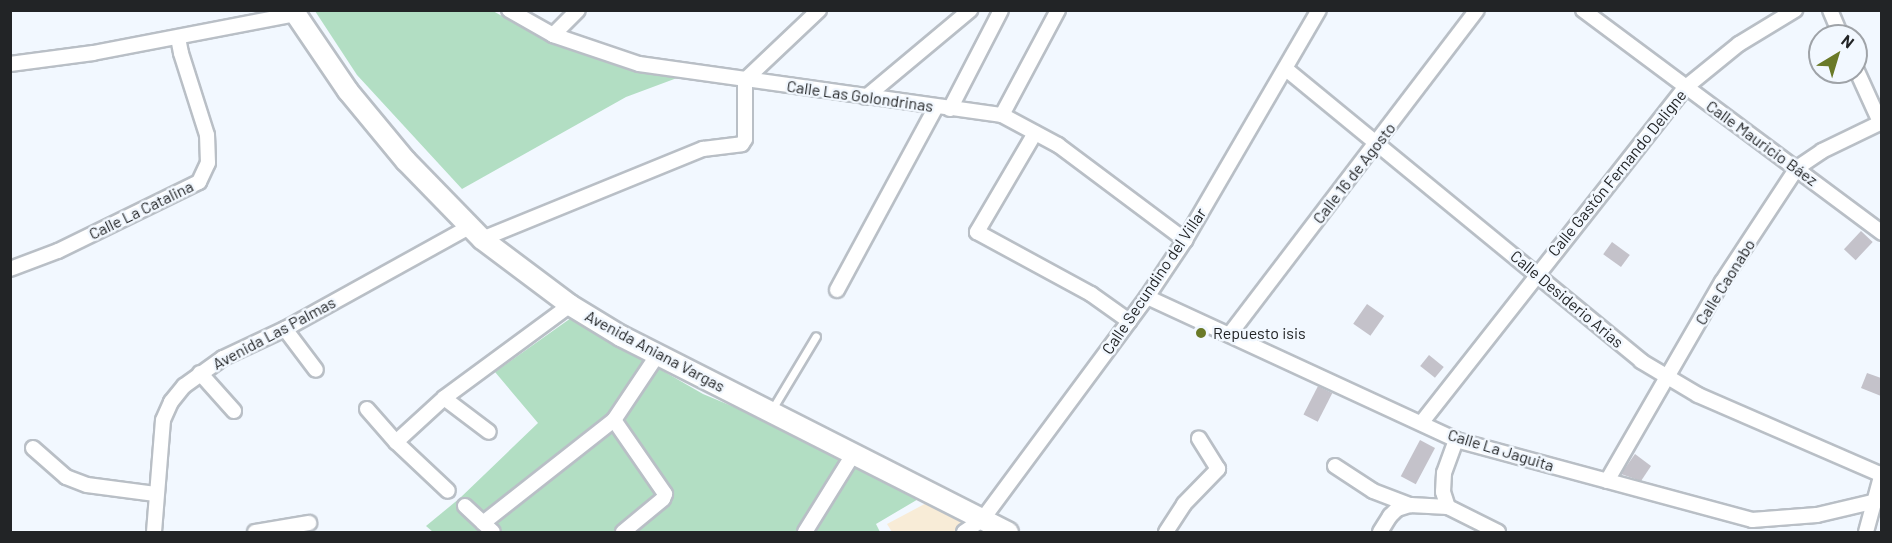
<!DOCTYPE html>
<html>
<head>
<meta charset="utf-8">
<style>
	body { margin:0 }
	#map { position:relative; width:1892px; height:543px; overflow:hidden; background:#f2f8ff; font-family:Barlow,sans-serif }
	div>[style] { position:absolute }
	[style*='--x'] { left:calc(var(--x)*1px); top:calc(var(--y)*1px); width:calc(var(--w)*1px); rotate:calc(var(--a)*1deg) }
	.commercial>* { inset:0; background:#f8ecd7 }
	.green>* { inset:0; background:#b2dec3 }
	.building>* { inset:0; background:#c4c2ca; transform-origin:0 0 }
	.roads { filter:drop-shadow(2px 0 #b9bfc6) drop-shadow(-2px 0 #b9bfc6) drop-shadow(0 2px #b9bfc6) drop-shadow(0 -2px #b9bfc6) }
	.lane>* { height:7px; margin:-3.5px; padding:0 3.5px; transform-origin:3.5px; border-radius:3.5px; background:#fff }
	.street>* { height:14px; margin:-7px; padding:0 7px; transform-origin:7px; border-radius:7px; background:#fff }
	.secondary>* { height:20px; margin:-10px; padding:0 10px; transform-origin:10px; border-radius:10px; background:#fff }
	.dots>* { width:16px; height:16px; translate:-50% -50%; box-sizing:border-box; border:3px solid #f2f8ff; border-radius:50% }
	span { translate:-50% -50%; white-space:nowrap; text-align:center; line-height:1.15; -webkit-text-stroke:5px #f2f8ff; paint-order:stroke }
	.street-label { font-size:16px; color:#222426 }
	.poi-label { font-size:16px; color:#222426 }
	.left { translate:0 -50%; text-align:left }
	.frame { position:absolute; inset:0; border:12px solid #222426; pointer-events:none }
	.north { position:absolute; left:1808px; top:24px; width:60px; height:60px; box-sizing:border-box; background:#f2f8ff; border:2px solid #9fa3a8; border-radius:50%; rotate:38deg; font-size:16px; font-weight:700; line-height:24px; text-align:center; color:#222426 }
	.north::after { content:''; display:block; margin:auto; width:21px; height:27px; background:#6a7a28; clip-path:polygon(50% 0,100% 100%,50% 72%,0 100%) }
</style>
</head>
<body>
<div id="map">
	<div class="commercial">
		<i style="clip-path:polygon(934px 499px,978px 523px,964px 532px,892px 532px,887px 524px)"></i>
	</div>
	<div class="green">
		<i style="clip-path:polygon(315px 11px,493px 11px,548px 42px,631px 70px,677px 78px,626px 97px,462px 189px,357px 75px)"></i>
		<i style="clip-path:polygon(571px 318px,703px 394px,835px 449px,920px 498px,876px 524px,880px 532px,433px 532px,426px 526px,460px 498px,538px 423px,495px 372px)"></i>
	</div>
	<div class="building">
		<i style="left:1861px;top:231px;width:16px;height:25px;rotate:43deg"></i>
		<i style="left:1612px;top:242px;width:22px;height:15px;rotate:36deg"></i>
		<i style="left:1367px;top:304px;width:21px;height:24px;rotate:35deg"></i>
		<i style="left:1429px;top:355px;width:19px;height:14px;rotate:39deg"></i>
		<i style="clip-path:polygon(1867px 373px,1881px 378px,1881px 396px,1861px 388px)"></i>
		<i style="left:1318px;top:386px;width:16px;height:32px;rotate:27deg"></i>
		<i style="left:1420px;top:440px;width:17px;height:41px;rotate:28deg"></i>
		<i style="clip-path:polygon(1635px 454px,1651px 466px,1641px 481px,1621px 474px)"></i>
	</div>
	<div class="roads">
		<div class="lane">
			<i style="--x:771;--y:411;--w:87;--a:-59"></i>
		</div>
		<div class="street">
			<i style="--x:509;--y:10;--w:51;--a:29.6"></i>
			<i style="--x:553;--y:35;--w:91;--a:18.6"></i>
			<i style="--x:639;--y:64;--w:367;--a:8"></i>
			<i style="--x:1002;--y:115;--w:64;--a:28.2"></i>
			<i style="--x:1058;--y:145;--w:159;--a:36.8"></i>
			<i style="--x:1583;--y:10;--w:373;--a:36.7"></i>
			<i style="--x:1830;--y:10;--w:28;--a:67"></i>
			<i style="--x:553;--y:35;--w:35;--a:-45"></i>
			<i style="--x:10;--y:64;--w:84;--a:-7.5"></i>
			<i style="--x:93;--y:53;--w:206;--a:-10.9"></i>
			<i style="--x:1286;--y:69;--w:460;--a:39.4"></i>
			<i style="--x:1641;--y:361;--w:66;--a:30.8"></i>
			<i style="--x:1698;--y:395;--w:201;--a:23.5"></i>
			<i style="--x:1856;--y:69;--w:58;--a:65.6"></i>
			<i style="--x:866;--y:97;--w:136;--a:-39.9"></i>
			<i style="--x:950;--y:109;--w:111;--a:-62.7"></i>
			<i style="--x:1002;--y:115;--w:119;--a:-61.9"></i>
			<i style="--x:1035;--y:133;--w:115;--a:120.4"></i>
			<i style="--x:977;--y:232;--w:130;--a:28.5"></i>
			<i style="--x:1091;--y:294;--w:47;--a:35.4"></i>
			<i style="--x:482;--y:239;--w:239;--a:-22.2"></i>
			<i style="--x:703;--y:149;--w:39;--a:-7"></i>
			<i style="--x:742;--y:144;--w:6;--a:-59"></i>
			<i style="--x:745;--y:139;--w:59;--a:-90"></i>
			<i style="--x:745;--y:80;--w:102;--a:-43.4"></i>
			<i style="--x:10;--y:269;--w:51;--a:-20.6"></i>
			<i style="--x:58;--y:251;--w:157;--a:-26.1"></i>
			<i style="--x:199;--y:182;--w:21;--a:-65"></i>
			<i style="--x:208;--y:163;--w:28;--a:-92"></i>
			<i style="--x:207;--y:135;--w:86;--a:-107.6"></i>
			<i style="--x:181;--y:53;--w:16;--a:-101"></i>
			<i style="--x:837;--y:290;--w:208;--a:-61.6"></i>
			<i style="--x:1147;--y:297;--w:340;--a:24.8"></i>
			<i style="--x:1456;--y:440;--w:307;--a:15.1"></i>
			<i style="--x:1752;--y:520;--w:65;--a:-4.4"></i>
			<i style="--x:1817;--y:515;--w:61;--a:-13.3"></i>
			<i style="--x:285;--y:329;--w:51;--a:52.9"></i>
			<i style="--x:1230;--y:334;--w:407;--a:-52.7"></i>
			<i style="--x:200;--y:373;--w:51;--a:48.2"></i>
			<i style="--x:444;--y:398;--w:56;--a:37.1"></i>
			<i style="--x:367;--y:409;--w:44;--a:48.7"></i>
			<i style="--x:396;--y:442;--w:71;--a:43.3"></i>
			<i style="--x:614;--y:420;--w:90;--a:55.4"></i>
			<i style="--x:665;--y:494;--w:5;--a:112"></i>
			<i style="--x:663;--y:499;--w:52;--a:140.5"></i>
			<i style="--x:1422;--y:422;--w:427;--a:-51.8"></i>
			<i style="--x:1686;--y:87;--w:68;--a:-39.1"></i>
			<i style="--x:1739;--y:44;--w:66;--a:-31.3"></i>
			<i style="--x:1456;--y:440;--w:35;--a:110"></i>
			<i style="--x:1444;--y:473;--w:19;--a:93"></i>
			<i style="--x:1443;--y:492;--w:16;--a:72"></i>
			<i style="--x:1448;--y:507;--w:56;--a:26.6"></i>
			<i style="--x:396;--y:442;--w:65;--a:-42.5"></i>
			<i style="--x:444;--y:398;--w:157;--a:-36.4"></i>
			<i style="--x:33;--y:448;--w:44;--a:41.3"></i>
			<i style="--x:66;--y:477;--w:22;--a:21"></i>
			<i style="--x:87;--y:485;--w:69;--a:7.5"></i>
			<i style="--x:1335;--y:466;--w:45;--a:33.3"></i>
			<i style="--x:1373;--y:491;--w:40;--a:21"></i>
			<i style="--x:1607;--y:481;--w:230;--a:-60"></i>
			<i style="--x:1722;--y:282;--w:136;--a:-56.7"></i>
			<i style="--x:1797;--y:168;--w:30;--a:-34"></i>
			<i style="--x:1822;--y:151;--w:67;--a:-25.8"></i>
			<i style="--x:465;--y:506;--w:38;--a:43"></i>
			<i style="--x:483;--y:523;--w:167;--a:-38.2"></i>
			<i style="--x:614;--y:420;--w:79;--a:-56.3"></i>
			<i style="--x:154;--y:532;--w:112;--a:-85.4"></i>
			<i style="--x:163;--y:420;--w:20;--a:-66"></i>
			<i style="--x:171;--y:402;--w:21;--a:-51"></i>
			<i style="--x:184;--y:386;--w:48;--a:-35.7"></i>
			<i style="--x:223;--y:358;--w:68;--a:-25.1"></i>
			<i style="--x:285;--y:329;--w:210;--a:-29"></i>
			<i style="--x:255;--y:532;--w:55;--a:-9.5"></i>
			<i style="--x:805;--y:532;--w:93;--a:-58.2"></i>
			<i style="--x:964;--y:532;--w:22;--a:-34"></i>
			<i style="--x:982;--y:520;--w:277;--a:-53.5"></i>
			<i style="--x:1147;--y:297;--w:69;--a:-56.3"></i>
			<i style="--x:1185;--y:240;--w:266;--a:-59.8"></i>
			<i style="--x:1166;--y:532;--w:33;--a:-57"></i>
			<i style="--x:1184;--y:504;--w:49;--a:-45.8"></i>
			<i style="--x:1218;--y:469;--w:36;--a:-122"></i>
			<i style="--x:1380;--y:532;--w:19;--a:-58"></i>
			<i style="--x:1390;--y:516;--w:10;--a:-45"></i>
			<i style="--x:1397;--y:509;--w:14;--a:-17"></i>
			<i style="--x:1410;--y:505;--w:38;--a:3"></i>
			<i style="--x:1866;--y:532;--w:61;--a:-74.8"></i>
		</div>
		<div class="secondary">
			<i style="--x:293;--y:10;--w:98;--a:55.8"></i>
			<i style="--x:348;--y:91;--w:91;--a:50.4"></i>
			<i style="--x:406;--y:161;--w:109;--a:45.7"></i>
			<i style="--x:482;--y:239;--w:110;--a:36.9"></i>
			<i style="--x:570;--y:305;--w:60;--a:31.3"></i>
			<i style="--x:621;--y:336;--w:434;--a:26.9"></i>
		</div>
	</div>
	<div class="dots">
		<i style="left:1201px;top:333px;background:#6a7a28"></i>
	</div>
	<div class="street-label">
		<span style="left:860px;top:96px;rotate:8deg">Calle Las Golondrinas</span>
		<span style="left:1762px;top:143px;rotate:36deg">Calle Mauricio Báez</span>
		<span style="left:1354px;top:173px;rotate:-52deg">Calle 16 de Agosto</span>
		<span style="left:1617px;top:173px;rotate:-51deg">Calle Gastón Fernando Deligne</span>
		<span style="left:141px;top:210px;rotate:-26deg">Calle La Catalina</span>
		<span style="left:1154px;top:281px;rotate:-56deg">Calle Secundino del Villar</span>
		<span style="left:1725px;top:282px;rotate:-58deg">Calle Caonabo</span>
		<span style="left:1567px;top:299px;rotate:40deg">Calle Desiderio Arias</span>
		<span style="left:274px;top:333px;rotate:-28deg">Avenida Las Palmas</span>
		<span style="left:655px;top:351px;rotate:28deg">Avenida Aniana Vargas</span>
		<span style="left:1501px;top:450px;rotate:17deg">Calle La Jaguita</span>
	</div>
	<div class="poi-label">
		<span class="left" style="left:1213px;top:333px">Repuesto isis</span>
	</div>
	<div class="frame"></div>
	<div class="north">N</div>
</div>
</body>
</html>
